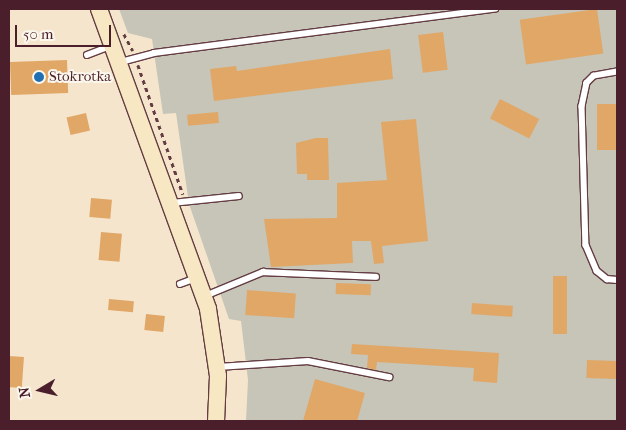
<!DOCTYPE html>
<html>
<head>
<meta charset="utf-8">
<style>
	body { margin:0 }
	#map { position:relative; width:626px; height:430px; overflow:hidden; background:#f5e5cd; font-family:"IM FELL French Canon",serif }
	div>[style] { position:absolute }
	[style*='--x'] { left:calc(var(--x)*1px); top:calc(var(--y)*1px); width:calc(var(--w)*1px); rotate:calc(var(--a)*1deg) }
	.industrial>* { inset:0; background:#c6c5b8 }
	.building>* { inset:0; background:#e1a766; transform-origin:0 0 }
	.path>* { height:2.5px; margin-top:-1.25px; transform-origin:0; background:repeating-linear-gradient(90deg,#643d43 0 4px,transparent 0 8px) }
	.roads { filter:drop-shadow(1px 0 #643d43) drop-shadow(-1px 0 #643d43) drop-shadow(0 1px #643d43) drop-shadow(0 -1px #643d43) }
	.service>* { height:5.5px; margin:-2.75px; padding:0 2.75px; transform-origin:2.75px; border-radius:2.75px; background:#fff }
	.secondary>* { height:16px; margin:-8px; padding:0 8px; transform-origin:8px; border-radius:8px; background:#f8e7c3 }
	.dots>* { width:14px; height:14px; translate:-50% -50%; box-sizing:border-box; border:2px solid #fbf7ec; border-radius:50% }
	span { translate:-50% -50%; white-space:nowrap; text-align:center; line-height:1.15; -webkit-text-stroke:4px #fbf7ec; paint-order:stroke }
	.poi-label { font-size:15px; color:#4a1f2b }
	.left { translate:0 -50%; text-align:left }
	.frame { position:absolute; inset:0; border:10px solid #4a1f2b; pointer-events:none }
	.north { position:absolute; left:15px; top:365px; width:50px; height:50px; -webkit-text-stroke:4px #fbf7ec; paint-order:stroke; rotate:261deg; font-size:14px; font-weight:700; line-height:20px; text-align:center; color:#4a1f2b }
	.north::after { content:''; display:block; margin:auto; width:18px; height:22px; background:#4a1f2b; clip-path:polygon(50% 0,100% 100%,50% 72%,0 100%) }
	.scale { position:absolute; left:15px; top:25px; width:96px; height:22px; box-sizing:border-box; border:2px solid #4a1f2b; border-top:0; padding-left:6px; font-size:15px; line-height:18px; white-space:nowrap; color:#4a1f2b; -webkit-text-stroke:4px #fbf7ec; paint-order:stroke }
</style>
</head>
<body>
<div id="map">
	<div class="industrial">
		<i style="clip-path:polygon(119px 9px,617px 9px,617px 421px,246px 421px,248px 380px,241px 321px,229px 319px,189px 204px,176px 113px,163px 114px,152px 39px,128px 33px)"></i>
	</div>
	<div class="building">
		<i style="left:597px;top:9px;width:45px;height:78px;rotate:82deg"></i>
		<i style="left:443px;top:32px;width:38px;height:25px;rotate:83deg"></i>
		<i style="clip-path:polygon(390px 49px,393px 79px,214px 101px,210px 69px,236px 66px,237px 71px)"></i>
		<i style="left:67px;top:60px;width:33px;height:57px;rotate:88deg"></i>
		<i style="left:500px;top:99px;width:44px;height:22px;rotate:27deg"></i>
		<i style="left:617px;top:104px;width:46px;height:20px;rotate:90deg"></i>
		<i style="left:218px;top:112px;width:11px;height:31px;rotate:85deg"></i>
		<i style="left:86px;top:113px;width:18px;height:20px;rotate:77deg"></i>
		<i style="clip-path:polygon(416px 119px,428px 241px,382px 246px,384px 263px,374px 264px,371px 241px,352px 241px,353px 263px,271px 267px,264px 219px,337px 218px,337px 183px,387px 180px,381px 122px)"></i>
		<i style="clip-path:polygon(316px 138px,328px 138px,329px 180px,307px 180px,307px 174px,297px 174px,296px 143px)"></i>
		<i style="left:91px;top:198px;width:21px;height:19px;rotate:5deg"></i>
		<i style="left:101px;top:232px;width:21px;height:28px;rotate:5deg"></i>
		<i style="left:553px;top:276px;width:14px;height:58px"></i>
		<i style="left:336px;top:283px;width:35px;height:11px;rotate:2deg"></i>
		<i style="left:247px;top:290px;width:49px;height:25px;rotate:4deg"></i>
		<i style="left:109px;top:299px;width:25px;height:11px;rotate:5deg"></i>
		<i style="left:472px;top:303px;width:41px;height:11px;rotate:4deg"></i>
		<i style="left:146px;top:314px;width:19px;height:16px;rotate:6deg"></i>
		<i style="clip-path:polygon(352px 344px,499px 353px,497px 383px,473px 381px,474px 368px,377px 362px,376px 370px,367px 368px,368px 355px,351px 354px)"></i>
		<i style="left:9px;top:356px;width:15px;height:31px;rotate:4deg"></i>
		<i style="left:587px;top:360px;width:30px;height:18px;rotate:2deg"></i>
		<i style="clip-path:polygon(315px 379px,365px 393px,357px 421px,303px 421px)"></i>
	</div>
	<div class="path">
		<i style="--x:124;--y:34;--w:19;--a:62"></i>
		<i style="--x:138;--y:65;--w:137;--a:70.8"></i>
	</div>
	<div class="roads">
		<div class="service">
			<i style="--x:87;--y:55;--w:26;--a:-21"></i>
			<i style="--x:121;--y:62;--w:34;--a:-15"></i>
			<i style="--x:154;--y:53;--w:344;--a:-7.4"></i>
			<i style="--x:617;--y:72;--w:23;--a:170"></i>
			<i style="--x:594;--y:76;--w:10;--a:135"></i>
			<i style="--x:587;--y:83;--w:24;--a:102"></i>
			<i style="--x:582;--y:106;--w:139;--a:88.4"></i>
			<i style="--x:586;--y:245;--w:28;--a:67"></i>
			<i style="--x:597;--y:271;--w:13;--a:39"></i>
			<i style="--x:607;--y:279;--w:10;--a:6"></i>
			<i style="--x:172;--y:203;--w:67;--a:-6"></i>
			<i style="--x:180;--y:284;--w:15;--a:-20"></i>
			<i style="--x:205;--y:296;--w:63;--a:-22.5"></i>
			<i style="--x:263;--y:272;--w:113;--a:2.5"></i>
			<i style="--x:218;--y:367;--w:90;--a:-3.8"></i>
			<i style="--x:308;--y:361;--w:83;--a:11.2"></i>
		</div>
		<div class="secondary">
			<i style="--x:99;--y:9;--w:319;--a:70"></i>
			<i style="--x:208;--y:309;--w:68;--a:81.5"></i>
			<i style="--x:218;--y:376;--w:45;--a:92.5"></i>
		</div>
	</div>
	<div class="dots">
		<i style="left:39px;top:77px;background:#1f6fb2"></i>
	</div>
	<div class="poi-label">
		<span class="left" style="left:49px;top:77px">Stokrotka</span>
	</div>
	<div class="frame"></div>
	<div class="north">N</div>
	<div class="scale">50 m</div>
</div>
</body>
</html>
